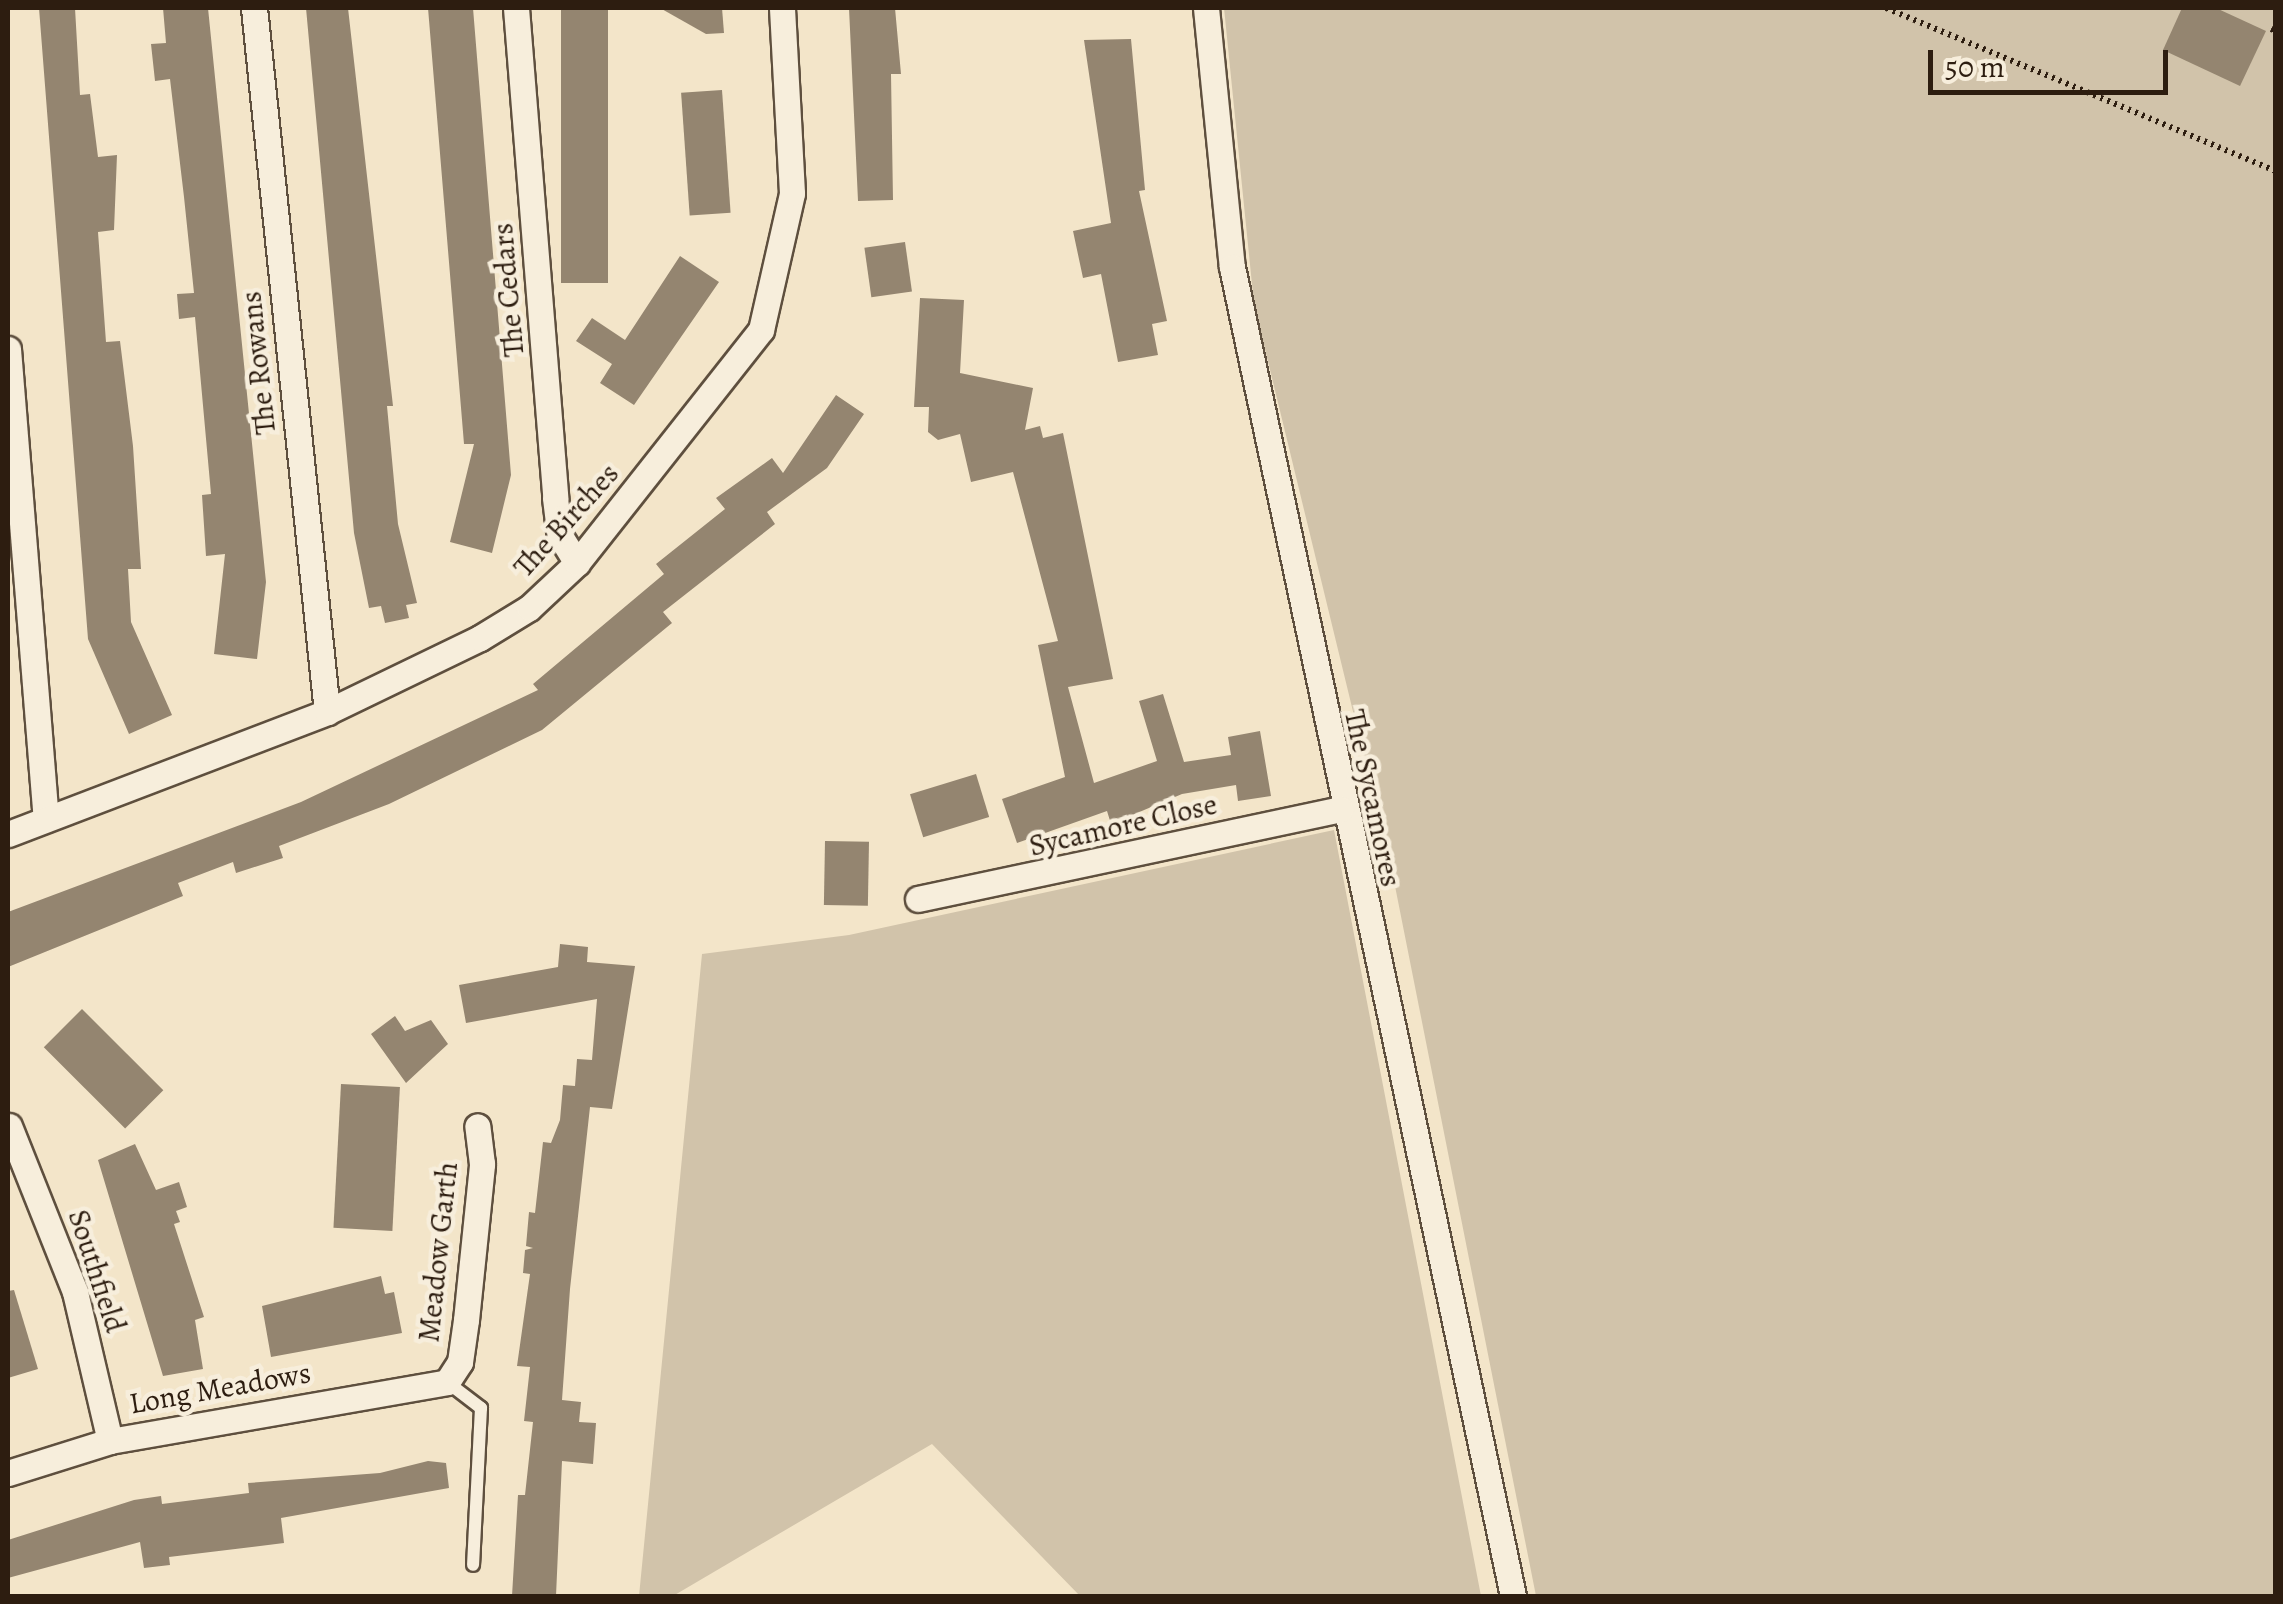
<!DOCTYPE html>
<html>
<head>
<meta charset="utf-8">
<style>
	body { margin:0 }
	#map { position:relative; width:2283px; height:1604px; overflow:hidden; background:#f3e5c9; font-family:Alegreya,serif }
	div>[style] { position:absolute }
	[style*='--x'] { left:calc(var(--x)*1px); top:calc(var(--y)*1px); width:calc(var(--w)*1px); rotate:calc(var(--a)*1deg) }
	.green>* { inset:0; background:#d1c3aa }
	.building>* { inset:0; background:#948570; transform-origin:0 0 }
	.path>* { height:6px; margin-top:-3px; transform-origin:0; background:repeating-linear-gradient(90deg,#2d1d10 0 2.5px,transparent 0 7.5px) }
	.roads { filter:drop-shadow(2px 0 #5e4f3e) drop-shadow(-2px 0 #5e4f3e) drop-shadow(0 2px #5e4f3e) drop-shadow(0 -2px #5e4f3e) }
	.service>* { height:12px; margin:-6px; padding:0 6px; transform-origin:6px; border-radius:6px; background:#f7eedc }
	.minor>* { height:25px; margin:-12.5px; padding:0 12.5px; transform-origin:12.5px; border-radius:12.5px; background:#f7eedc }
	span { translate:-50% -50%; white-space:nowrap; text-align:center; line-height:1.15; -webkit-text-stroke:9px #f7eedc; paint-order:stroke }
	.street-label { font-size:30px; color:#2d1d10 }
	.frame { position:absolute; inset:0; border:10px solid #2d1d10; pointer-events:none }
	.scale { position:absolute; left:1928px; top:50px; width:240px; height:45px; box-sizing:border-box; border:5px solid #2d1d10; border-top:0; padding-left:12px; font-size:30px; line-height:35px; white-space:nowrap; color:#2d1d10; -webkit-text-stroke:8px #f7eedc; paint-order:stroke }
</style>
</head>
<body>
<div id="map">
	<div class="green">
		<i style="clip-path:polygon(1224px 8px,2275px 8px,2275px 1596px,1536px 1596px,1393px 876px,1254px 304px)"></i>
		<i style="clip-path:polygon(1334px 830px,1481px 1596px,1080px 1596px,932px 1444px,673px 1596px,639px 1596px,702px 954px,849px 935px)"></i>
	</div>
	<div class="building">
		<i style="clip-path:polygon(39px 8px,75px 8px,80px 95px,90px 94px,98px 157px,117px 155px,114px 230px,98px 232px,106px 342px,120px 341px,133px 446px,141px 569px,128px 569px,131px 622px,172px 715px,129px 734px,88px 639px)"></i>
		<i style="clip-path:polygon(163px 8px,208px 8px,266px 582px,257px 659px,214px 654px,225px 554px,206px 556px,202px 495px,211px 494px,195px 317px,179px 319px,177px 294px,194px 293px,184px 197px,170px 79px,155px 81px,151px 44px,166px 43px)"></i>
		<i style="clip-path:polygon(306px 8px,348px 8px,393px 406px,387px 406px,398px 524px,417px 603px,406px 605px,409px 618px,385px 623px,381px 606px,369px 608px,354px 533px)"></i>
		<i style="clip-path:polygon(428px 8px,473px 8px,511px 475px,492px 553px,450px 542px,474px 444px,464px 444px)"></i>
		<i style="left:561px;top:8px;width:47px;height:275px"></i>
		<i style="clip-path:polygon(660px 8px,722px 8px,724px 33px,706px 34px)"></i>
		<i style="clip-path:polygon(849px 8px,895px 8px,901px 74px,891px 74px,893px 200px,858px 201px)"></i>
		<i style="clip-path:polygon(2182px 8px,2216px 8px,2266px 31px,2240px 86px,2163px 50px)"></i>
		<i style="clip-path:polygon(1131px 39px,1145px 190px,1139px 191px,1167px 321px,1152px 324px,1158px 355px,1118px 362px,1101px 274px,1083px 278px,1073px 231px,1111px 223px,1084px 40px)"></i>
		<i style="left:722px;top:90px;width:123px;height:41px;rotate:86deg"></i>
		<i style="left:905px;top:242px;width:50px;height:41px;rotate:82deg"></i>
		<i style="clip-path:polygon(680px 256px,719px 282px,634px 405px,600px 383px,612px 364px,576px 341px,592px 318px,625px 340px)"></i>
		<i style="clip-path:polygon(920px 298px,964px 300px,960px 373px,1033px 388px,1025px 430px,1040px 426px,1043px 438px,1063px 433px,1113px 679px,1068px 687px,1094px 783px,1157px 761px,1139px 701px,1163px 694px,1184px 762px,1231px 755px,1228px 737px,1260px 731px,1271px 796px,1238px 801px,1236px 785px,1182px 794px,1111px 824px,1107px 811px,1017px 843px,1002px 799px,1065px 777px,1038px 645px,1058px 641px,1013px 472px,971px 482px,960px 434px,938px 440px,928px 432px,929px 407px,914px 407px)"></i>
		<i style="clip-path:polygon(836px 395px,864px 414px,827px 468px,767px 512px,775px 524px,663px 612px,672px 623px,542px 730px,389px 804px,279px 846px,283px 858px,236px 873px,233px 862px,178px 883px,183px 896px,8px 967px,8px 912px,301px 802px,538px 690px,533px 684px,664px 574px,656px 564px,725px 509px,716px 498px,772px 458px,783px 473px)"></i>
		<i style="left:976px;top:774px;width:45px;height:69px;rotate:73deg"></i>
		<i style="left:825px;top:841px;width:44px;height:64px;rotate:1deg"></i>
		<i style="clip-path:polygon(560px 944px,588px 947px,587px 962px,635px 966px,612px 1109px,590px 1107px,570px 1289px,562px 1400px,581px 1402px,579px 1422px,596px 1423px,593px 1464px,562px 1461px,556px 1596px,512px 1596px,518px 1495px,525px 1495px,533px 1422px,524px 1421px,530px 1367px,517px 1366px,530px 1274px,523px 1273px,525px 1250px,533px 1248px,526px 1246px,529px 1212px,535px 1213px,543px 1142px,551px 1143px,560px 1120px,563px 1085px,575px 1086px,577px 1059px,592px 1060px,597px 999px,466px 1023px,459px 985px,558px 967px)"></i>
		<i style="left:82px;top:1009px;width:115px;height:54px;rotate:45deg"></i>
		<i style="clip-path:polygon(395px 1016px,405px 1031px,431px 1020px,448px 1044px,406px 1083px,371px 1034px)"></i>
		<i style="left:341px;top:1084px;width:59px;height:144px;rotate:3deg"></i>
		<i style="clip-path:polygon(135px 1144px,156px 1190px,179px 1182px,187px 1207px,176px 1211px,180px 1222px,174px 1224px,204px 1317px,195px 1320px,203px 1369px,163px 1376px,98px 1160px)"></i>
		<i style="clip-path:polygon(381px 1276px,385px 1294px,394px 1292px,402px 1333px,271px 1357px,262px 1306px)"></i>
		<i style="clip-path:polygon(14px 1290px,38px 1369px,8px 1378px,8px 1291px)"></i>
		<i style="clip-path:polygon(428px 1461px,446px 1463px,449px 1488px,281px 1518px,284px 1543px,169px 1557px,170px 1565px,144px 1568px,140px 1542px,8px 1578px,8px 1540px,134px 1500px,161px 1496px,162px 1504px,249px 1493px,248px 1483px,380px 1473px)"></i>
	</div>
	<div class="path">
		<i style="--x:1886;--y:8;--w:423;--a:22.7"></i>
		<i style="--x:2271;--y:29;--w:5;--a:22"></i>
	</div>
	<div class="roads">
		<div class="service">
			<i style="--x:447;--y:1382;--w:43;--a:37.4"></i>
			<i style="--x:481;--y:1408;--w:157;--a:92.9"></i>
		</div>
		<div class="minor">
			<i style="--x:254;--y:8;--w:708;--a:84.08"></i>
			<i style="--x:516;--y:8;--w:492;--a:85.4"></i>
			<i style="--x:555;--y:498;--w:38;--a:83"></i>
			<i style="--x:560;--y:536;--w:32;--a:58"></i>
			<i style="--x:1206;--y:8;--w:260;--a:84.3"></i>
			<i style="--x:1232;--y:267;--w:1358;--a:78.06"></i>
			<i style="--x:8;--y:349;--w:471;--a:85.4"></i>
			<i style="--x:8;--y:834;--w:342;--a:-20.9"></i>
			<i style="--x:327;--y:712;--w:170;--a:-25.8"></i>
			<i style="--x:480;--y:638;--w:57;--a:-31.5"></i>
			<i style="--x:529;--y:608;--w:66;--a:-43.2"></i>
			<i style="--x:577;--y:563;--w:297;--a:-51.7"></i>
			<i style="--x:761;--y:330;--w:140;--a:-77.2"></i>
			<i style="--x:792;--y:193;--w:185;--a:-93.1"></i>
			<i style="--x:918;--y:899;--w:432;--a:-12"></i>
			<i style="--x:9;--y:1126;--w:179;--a:68.3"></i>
			<i style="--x:75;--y:1292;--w:153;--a:76.8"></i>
			<i style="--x:8;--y:1473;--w:107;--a:-17.4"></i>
			<i style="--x:110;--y:1441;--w:342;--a:-9.9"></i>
			<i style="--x:447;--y:1382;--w:24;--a:-57"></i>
			<i style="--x:460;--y:1362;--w:42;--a:-81.9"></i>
			<i style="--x:466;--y:1320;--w:157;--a:-84.1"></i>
			<i style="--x:482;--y:1164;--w:38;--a:-97"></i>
		</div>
	</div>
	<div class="street-label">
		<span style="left:508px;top:290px;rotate:-95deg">The Cedars</span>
		<span style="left:258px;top:363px;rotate:-96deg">The Rowans</span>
		<span style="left:566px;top:520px;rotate:-48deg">The Birches</span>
		<span style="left:1373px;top:798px;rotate:78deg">The Sycamores</span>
		<span style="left:1123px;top:825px;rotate:-13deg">Sycamore Close</span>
		<span style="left:438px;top:1252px;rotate:-84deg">Meadow Garth</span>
		<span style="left:97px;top:1271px;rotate:72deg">Southfield</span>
		<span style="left:220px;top:1388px;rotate:-10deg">Long Meadows</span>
	</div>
	<div class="frame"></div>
	<div class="scale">50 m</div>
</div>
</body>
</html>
